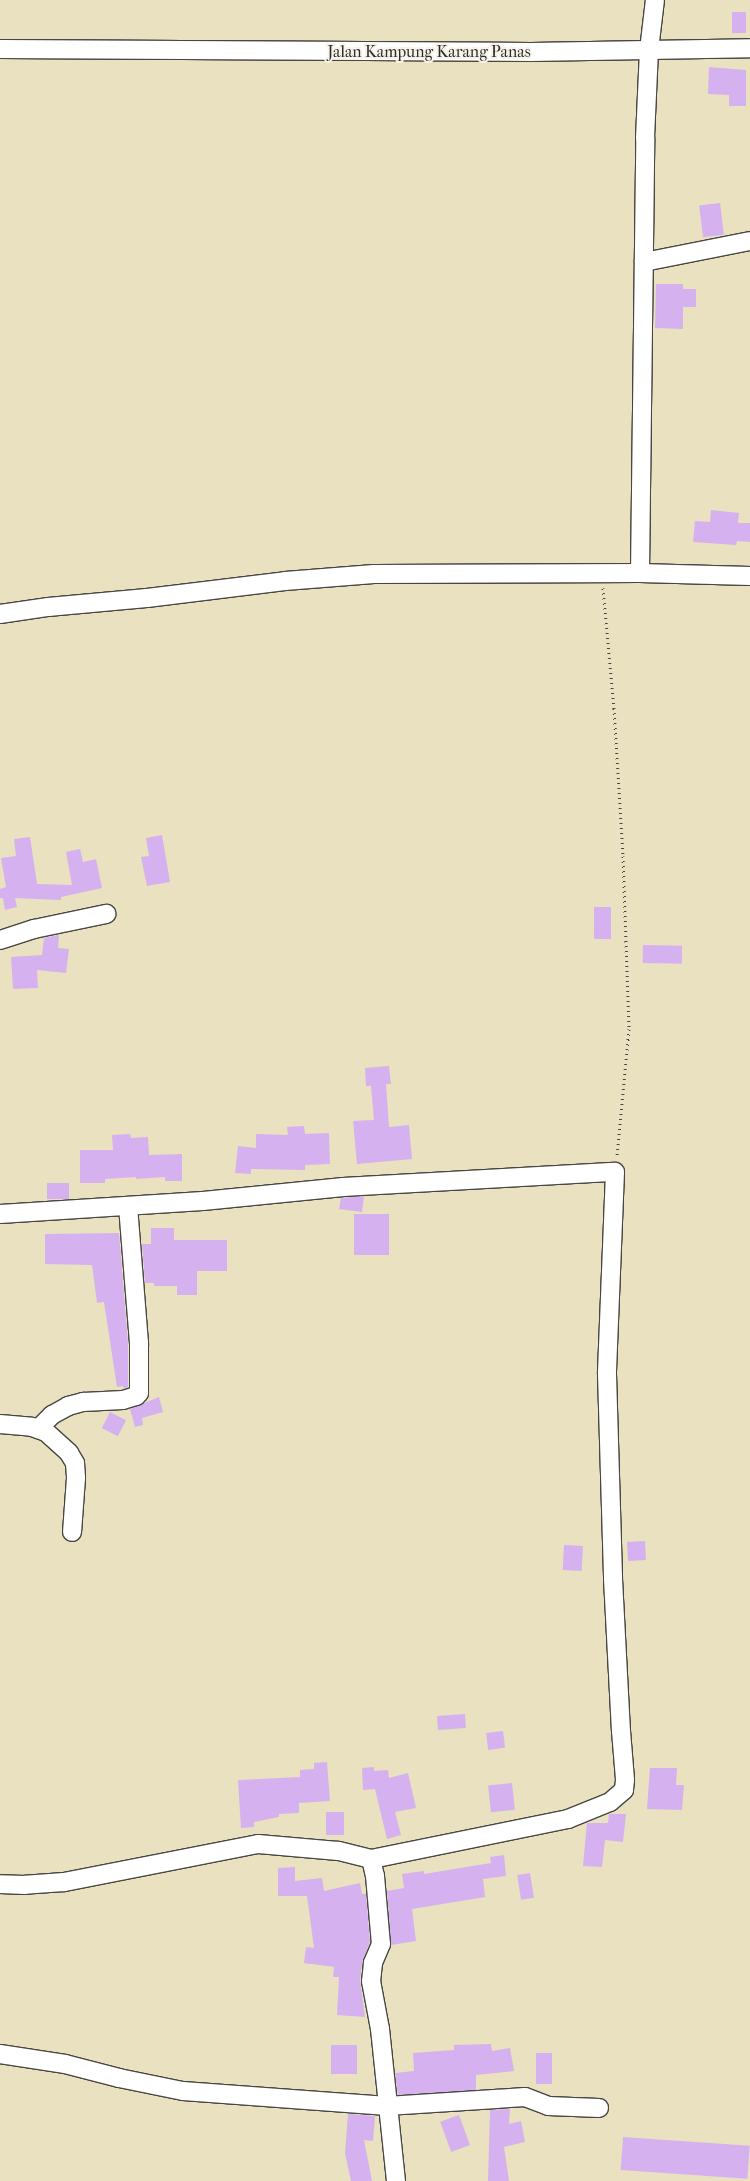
<!DOCTYPE html>
<html>
<head>
<meta charset="utf-8">
<style>
	body { margin:0 }
	#map { position:relative; width:750px; height:2181px; overflow:hidden; background:#e9e1bf; font-family:"IM FELL French Canon",serif }
	div>[style] { position:absolute }
	[style*='--x'] { left:calc(var(--x)*1px); top:calc(var(--y)*1px); width:calc(var(--w)*1px); rotate:calc(var(--a)*1deg) }
	.building>* { inset:0; background:#d6b1ef; transform-origin:0 0 }
	.path>* { height:3px; margin-top:-1.5px; transform-origin:0; background:repeating-linear-gradient(90deg,#484641 0 1px,transparent 0 5px) }
	.roads { filter:drop-shadow(1px 0 #484641) drop-shadow(-1px 0 #484641) drop-shadow(0 1px #484641) drop-shadow(0 -1px #484641) }
	.street>* { height:18px; margin:-9px; padding:0 9px; transform-origin:9px; border-radius:9px; background:#fff }
	span { translate:-50% -50%; white-space:nowrap; text-align:center; line-height:1.15; -webkit-text-stroke:4px #f7f3e8; paint-order:stroke }
	.street-label { font-size:16px; color:#2b2b2b }
</style>
</head>
<body>
<div id="map">
	<div class="building">
		<i style="left:732px;top:12px;width:14px;height:21px"></i>
		<i style="clip-path:polygon(709px 67px,746px 70px,746px 106px,729px 106px,729px 95px,708px 94px)"></i>
		<i style="left:720px;top:203px;width:32px;height:21px;rotate:83deg"></i>
		<i style="clip-path:polygon(656px 284px,683px 284px,683px 289px,696px 289px,696px 307px,683px 307px,683px 329px,655px 328px)"></i>
		<i style="clip-path:polygon(711px 510px,739px 513px,738px 523px,750px 523px,750px 542px,737px 541px,736px 545px,693px 542px,695px 521px,710px 522px)"></i>
		<i style="clip-path:polygon(162px 835px,170px 882px,147px 886px,141px 857px,149px 856px,146px 838px)"></i>
		<i style="clip-path:polygon(30px 837px,37px 884px,72px 885px,66px 852px,80px 849px,83px 862px,96px 859px,102px 888px,61px 897px,61px 900px,15px 898px,17px 907px,5px 910px,3px 898px,0 898px,0 889px,6px 887px,1px 858px,16px 856px,14px 839px)"></i>
		<i style="left:594px;top:907px;width:17px;height:32px"></i>
		<i style="clip-path:polygon(59px 935px,58px 948px,69px 949px,66px 973px,37px 970px,38px 988px,13px 989px,11px 957px,42px 955px,44px 938px)"></i>
		<i style="left:643px;top:945px;width:39px;height:18px;rotate:1deg"></i>
		<i style="clip-path:polygon(389px 1066px,391px 1084px,386px 1084px,389px 1127px,409px 1125px,412px 1159px,357px 1164px,353px 1121px,374px 1120px,371px 1086px,366px 1086px,365px 1068px)"></i>
		<i style="clip-path:polygon(304px 1126px,305px 1134px,329px 1133px,330px 1164px,305px 1165px,305px 1170px,251px 1169px,251px 1174px,235px 1173px,238px 1146px,256px 1148px,256px 1134px,288px 1135px,287px 1127px)"></i>
		<i style="clip-path:polygon(130px 1134px,131px 1138px,148px 1137px,149px 1155px,182px 1154px,182px 1181px,165px 1181px,165px 1177px,136px 1179px,136px 1177px,105px 1179px,105px 1183px,80px 1183px,80px 1150px,113px 1150px,112px 1135px)"></i>
		<i style="left:47px;top:1183px;width:22px;height:16px"></i>
		<i style="clip-path:polygon(364px 1196px,362px 1212px,339px 1209px,341px 1198px)"></i>
		<i style="left:354px;top:1214px;width:35px;height:41px"></i>
		<i style="clip-path:polygon(151px 1228px,174px 1228px,174px 1240px,227px 1240px,227px 1271px,197px 1271px,197px 1295px,177px 1295px,177px 1286px,154px 1286px,154px 1283px,145px 1283px,142px 1244px,151px 1244px)"></i>
		<i style="clip-path:polygon(119px 1233px,128px 1343px,128px 1387px,124px 1389px,123px 1386px,117px 1387px,104px 1302px,97px 1303px,92px 1265px,45px 1264px,45px 1234px)"></i>
		<i style="clip-path:polygon(159px 1397px,163px 1412px,142px 1418px,143px 1425px,135px 1427px,130px 1409px)"></i>
		<i style="left:110px;top:1412px;width:18px;height:18px;rotate:27deg"></i>
		<i style="left:645px;top:1541px;width:19px;height:18px;rotate:87deg"></i>
		<i style="left:564px;top:1545px;width:19px;height:25px;rotate:3deg"></i>
		<i style="left:465px;top:1714px;width:14px;height:28px;rotate:86deg"></i>
		<i style="left:503px;top:1731px;width:17px;height:17px;rotate:83deg"></i>
		<i style="clip-path:polygon(327px 1762px,330px 1801px,299px 1803px,299px 1813px,279px 1814px,279px 1817px,254px 1822px,254px 1827px,241px 1828px,238px 1780px,300px 1777px,300px 1770px,314px 1769px,314px 1763px)"></i>
		<i style="clip-path:polygon(374px 1767px,374px 1771px,388px 1770px,389px 1778px,408px 1773px,416px 1808px,395px 1812px,401px 1835px,387px 1839px,375px 1789px,363px 1790px,362px 1768px)"></i>
		<i style="clip-path:polygon(650px 1768px,677px 1768px,676px 1785px,684px 1785px,682px 1810px,647px 1809px)"></i>
		<i style="left:512px;top:1783px;width:27px;height:24px;rotate:84deg"></i>
		<i style="left:344px;top:1812px;width:23px;height:18px;rotate:90deg"></i>
		<i style="clip-path:polygon(609px 1814px,626px 1814px,623px 1842px,605px 1840px,602px 1867px,583px 1866px,587px 1823px,608px 1823px)"></i>
		<i style="clip-path:polygon(504px 1855px,506px 1876px,483px 1879px,485px 1897px,412px 1909px,416px 1941px,391px 1945px,387px 1891px,404px 1888px,402px 1874px,424px 1871px,424px 1874px,491px 1863px,490px 1857px)"></i>
		<i style="clip-path:polygon(295px 1867px,295px 1881px,322px 1878px,324px 1891px,360px 1883px,362px 1894px,366px 1894px,370px 1942px,362px 1962px,360px 1980px,365px 2017px,337px 2015px,339px 1977px,333px 1977px,334px 1967px,304px 1963px,306px 1947px,314px 1948px,307px 1896px,278px 1896px,278px 1868px)"></i>
		<i style="left:530px;top:1873px;width:25px;height:13px;rotate:81deg"></i>
		<i style="clip-path:polygon(491px 2044px,492px 2051px,510px 2048px,514px 2071px,476px 2075px,476px 2090px,398px 2095px,395px 2073px,414px 2071px,413px 2053px,454px 2050px,454px 2045px)"></i>
		<i style="left:331px;top:2045px;width:26px;height:29px"></i>
		<i style="left:536px;top:2053px;width:16px;height:31px"></i>
		<i style="clip-path:polygon(510px 2109px,509px 2124px,521px 2121px,525px 2142px,504px 2147px,509px 2181px,488px 2181px,490px 2110px)"></i>
		<i style="clip-path:polygon(348px 2114px,375px 2116px,373px 2141px,364px 2140px,372px 2181px,351px 2181px,345px 2153px)"></i>
		<i style="left:459px;top:2115px;width:32px;height:20px;rotate:70deg"></i>
		<i style="left:623px;top:2137px;width:127px;height:33px;rotate:4deg"></i>
	</div>
	<div class="path">
		<i style="--x:603;--y:588;--w:121;--a:84.8"></i>
		<i style="--x:614;--y:708;--w:148;--a:86.5"></i>
		<i style="--x:623;--y:856;--w:173;--a:88"></i>
		<i style="--x:629;--y:1029;--w:129;--a:95.4"></i>
	</div>
	<div class="roads">
		<div class="street">
			<i style="--x:0;--y:49;--w:531;--a:0.32"></i>
			<i style="--x:531;--y:52;--w:219;--a:-1"></i>
			<i style="--x:644;--y:262;--w:108;--a:-11.2"></i>
			<i style="--x:640;--y:573;--w:435;--a:-89.3"></i>
			<i style="--x:645;--y:138;--w:88;--a:-87.4"></i>
			<i style="--x:649;--y:50;--w:50;--a:-83.2"></i>
			<i style="--x:0;--y:614;--w:49;--a:-8.3"></i>
			<i style="--x:48;--y:607;--w:99;--a:-5.2"></i>
			<i style="--x:147;--y:598;--w:139;--a:-7"></i>
			<i style="--x:285;--y:581;--w:89;--a:-4.5"></i>
			<i style="--x:374;--y:574;--w:266;--a:-0.2"></i>
			<i style="--x:640;--y:573;--w:110;--a:1.6"></i>
			<i style="--x:0;--y:940;--w:36;--a:-18"></i>
			<i style="--x:34;--y:929;--w:74;--a:-11.8"></i>
			<i style="--x:0;--y:1214;--w:203;--a:-3.7"></i>
			<i style="--x:203;--y:1201;--w:141;--a:-5.7"></i>
			<i style="--x:343;--y:1187;--w:272;--a:-3.2"></i>
			<i style="--x:615;--y:1172;--w:202;--a:92.3"></i>
			<i style="--x:607;--y:1374;--w:205;--a:88.3"></i>
			<i style="--x:613;--y:1579;--w:152;--a:87"></i>
			<i style="--x:621;--y:1731;--w:49;--a:85.3"></i>
			<i style="--x:625;--y:1780;--w:10;--a:96"></i>
			<i style="--x:624;--y:1790;--w:18;--a:139"></i>
			<i style="--x:610;--y:1802;--w:45;--a:158"></i>
			<i style="--x:568;--y:1819;--w:201;--a:168.5"></i>
			<i style="--x:371;--y:1859;--w:34;--a:-166"></i>
			<i style="--x:338;--y:1851;--w:80;--a:-175"></i>
			<i style="--x:258;--y:1844;--w:198;--a:168.9"></i>
			<i style="--x:64;--y:1882;--w:39;--a:176"></i>
			<i style="--x:25;--y:1885;--w:25;--a:-178"></i>
			<i style="--x:0;--y:1424;--w:32;--a:5"></i>
			<i style="--x:32;--y:1427;--w:15;--a:20"></i>
			<i style="--x:46;--y:1432;--w:31;--a:42"></i>
			<i style="--x:69;--y:1453;--w:12;--a:59"></i>
			<i style="--x:75;--y:1463;--w:15;--a:86"></i>
			<i style="--x:76;--y:1478;--w:54;--a:94.2"></i>
			<i style="--x:38;--y:1429;--w:20;--a:-45"></i>
			<i style="--x:52;--y:1415;--w:18;--a:-29"></i>
			<i style="--x:68;--y:1406;--w:16;--a:-15"></i>
			<i style="--x:83;--y:1402;--w:40;--a:-2.9"></i>
			<i style="--x:123;--y:1400;--w:14;--a:-17"></i>
			<i style="--x:136;--y:1396;--w:4;--a:-45"></i>
			<i style="--x:139;--y:1393;--w:50;--a:-90"></i>
			<i style="--x:139;--y:1343;--w:136;--a:-94.6"></i>
			<i style="--x:371;--y:1859;--w:17;--a:77"></i>
			<i style="--x:375;--y:1876;--w:68;--a:85"></i>
			<i style="--x:381;--y:1944;--w:21;--a:113"></i>
			<i style="--x:373;--y:1963;--w:18;--a:96"></i>
			<i style="--x:371;--y:1981;--w:49;--a:79.4"></i>
			<i style="--x:380;--y:2029;--w:153;--a:84"></i>
			<i style="--x:0;--y:2054;--w:66;--a:8.7"></i>
			<i style="--x:65;--y:2064;--w:56;--a:14.5"></i>
			<i style="--x:119;--y:2078;--w:65;--a:11.5"></i>
			<i style="--x:183;--y:2091;--w:205;--a:4.2"></i>
			<i style="--x:387;--y:2106;--w:138;--a:-3.7"></i>
			<i style="--x:525;--y:2097;--w:25;--a:21"></i>
			<i style="--x:548;--y:2106;--w:51;--a:2.2"></i>
		</div>
	</div>
	<div class="street-label">
		<span style="left:429px;top:52px">Jalan Kampung Karang Panas</span>
	</div>
</div>
</body>
</html>
